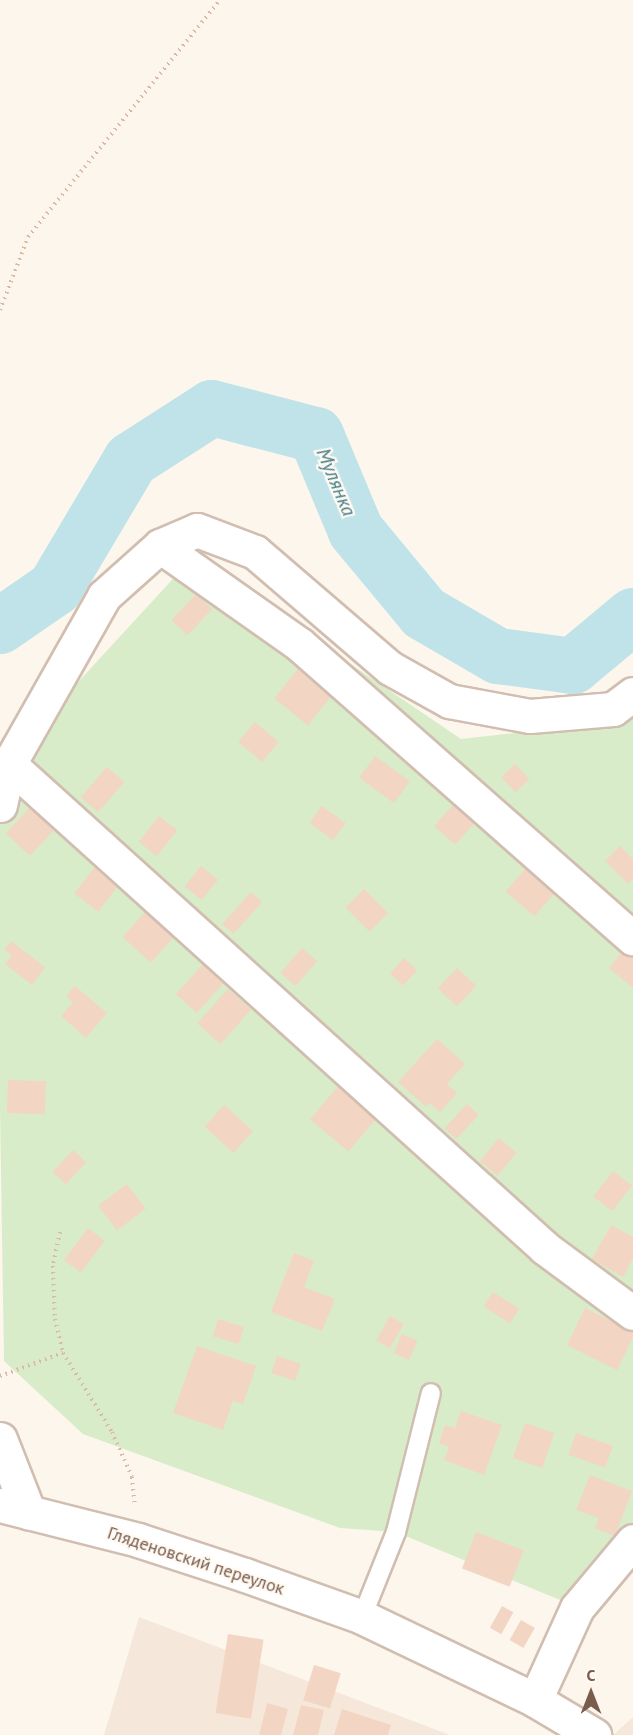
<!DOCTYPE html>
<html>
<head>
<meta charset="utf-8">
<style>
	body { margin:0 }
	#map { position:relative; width:633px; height:1735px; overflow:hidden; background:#fdf6ec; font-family:"PT Sans",sans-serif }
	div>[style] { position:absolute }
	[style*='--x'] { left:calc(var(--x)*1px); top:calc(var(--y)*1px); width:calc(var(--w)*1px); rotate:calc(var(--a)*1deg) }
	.residential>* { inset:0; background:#f5e8da }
	.green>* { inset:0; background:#d8ecc9 }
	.river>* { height:56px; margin:-28px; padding:0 28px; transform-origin:28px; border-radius:28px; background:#bfe3e8 }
	.building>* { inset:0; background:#f3d5c3; transform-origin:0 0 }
	.path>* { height:4px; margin-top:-2px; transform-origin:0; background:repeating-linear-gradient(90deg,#d9b8a5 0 1.5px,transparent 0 6px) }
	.roads { filter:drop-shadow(2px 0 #d1beb0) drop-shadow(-2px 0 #d1beb0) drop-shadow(0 2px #d1beb0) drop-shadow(0 -2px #d1beb0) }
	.service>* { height:18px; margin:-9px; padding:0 9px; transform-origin:9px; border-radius:9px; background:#fff }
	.minor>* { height:33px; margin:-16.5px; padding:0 16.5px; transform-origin:16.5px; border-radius:16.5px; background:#fff }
	.tertiary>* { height:33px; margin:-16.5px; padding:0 16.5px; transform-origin:16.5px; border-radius:16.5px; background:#fff }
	span { translate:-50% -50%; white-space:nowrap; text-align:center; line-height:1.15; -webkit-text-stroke:4.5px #fffaf3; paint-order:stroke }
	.street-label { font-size:18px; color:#7a5c4d }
	.water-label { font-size:20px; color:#437c86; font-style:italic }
	.north { position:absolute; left:561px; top:1663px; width:60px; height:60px; -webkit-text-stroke:4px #fffaf3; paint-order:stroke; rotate:0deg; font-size:16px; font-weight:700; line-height:24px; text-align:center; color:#7a5c4d }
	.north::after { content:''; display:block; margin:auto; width:21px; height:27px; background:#7a5c4d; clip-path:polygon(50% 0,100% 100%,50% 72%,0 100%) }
</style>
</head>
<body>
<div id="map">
	<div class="residential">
		<i style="clip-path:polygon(139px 1617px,450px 1735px,104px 1735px)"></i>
		<i style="clip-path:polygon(633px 1717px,633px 1735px,613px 1735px)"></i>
	</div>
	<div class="green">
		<i style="clip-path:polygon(193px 557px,461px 739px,584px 725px,633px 687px,633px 1525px,565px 1602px,396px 1532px,340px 1528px,83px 1434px,4px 1361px,0 1108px,0 767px)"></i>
	</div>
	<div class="river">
		<i style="--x:0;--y:626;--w:67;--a:-34.6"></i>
		<i style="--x:55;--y:588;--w:149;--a:-59.3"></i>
		<i style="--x:131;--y:460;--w:96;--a:-32.7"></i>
		<i style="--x:212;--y:408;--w:107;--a:14.6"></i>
		<i style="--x:316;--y:435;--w:104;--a:67.4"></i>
		<i style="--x:356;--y:531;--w:107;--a:50.3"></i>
		<i style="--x:424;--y:613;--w:86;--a:30.2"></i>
		<i style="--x:498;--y:656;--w:76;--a:7.6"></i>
		<i style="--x:573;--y:666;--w:78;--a:-39.8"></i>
	</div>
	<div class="building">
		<i style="left:196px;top:594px;width:22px;height:36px;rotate:43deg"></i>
		<i style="left:302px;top:664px;width:43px;height:44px;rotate:39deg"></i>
		<i style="left:255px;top:722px;width:31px;height:26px;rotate:40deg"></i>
		<i style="left:375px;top:756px;width:43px;height:27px;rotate:36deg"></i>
		<i style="left:515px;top:764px;width:21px;height:19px;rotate:47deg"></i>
		<i style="left:107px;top:767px;width:23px;height:40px;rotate:41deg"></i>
		<i style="left:463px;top:794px;width:28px;height:43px;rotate:42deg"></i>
		<i style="left:33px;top:804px;width:33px;height:40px;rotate:43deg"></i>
		<i style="left:322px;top:806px;width:29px;height:21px;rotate:36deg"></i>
		<i style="left:159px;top:816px;width:23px;height:33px;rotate:38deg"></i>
		<i style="clip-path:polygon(620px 846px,633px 859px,633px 879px,628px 884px,605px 861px)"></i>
		<i style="left:96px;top:865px;width:30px;height:36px;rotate:37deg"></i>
		<i style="left:201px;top:866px;width:22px;height:26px;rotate:39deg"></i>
		<i style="left:526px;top:868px;width:38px;height:31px;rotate:41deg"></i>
		<i style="left:364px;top:889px;width:34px;height:26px;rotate:45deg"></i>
		<i style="left:251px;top:892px;width:15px;height:43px;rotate:42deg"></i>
		<i style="left:146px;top:911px;width:38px;height:35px;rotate:42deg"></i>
		<i style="clip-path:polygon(11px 941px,45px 967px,32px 985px,5px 964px,12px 955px,4px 950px)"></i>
		<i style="left:302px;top:948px;width:20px;height:33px;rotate:41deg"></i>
		<i style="clip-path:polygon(624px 949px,633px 956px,633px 988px,609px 968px)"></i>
		<i style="left:404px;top:958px;width:18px;height:21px;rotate:43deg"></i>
		<i style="left:204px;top:963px;width:28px;height:42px;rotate:42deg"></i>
		<i style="left:457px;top:968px;width:26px;height:28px;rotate:43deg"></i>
		<i style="clip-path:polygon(75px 986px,107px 1013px,86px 1038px,61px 1016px,73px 1002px,66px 996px)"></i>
		<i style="left:228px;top:989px;width:31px;height:46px;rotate:42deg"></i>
		<i style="clip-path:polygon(437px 1039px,465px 1064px,447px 1084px,457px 1093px,440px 1112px,430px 1103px,426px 1107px,398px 1082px)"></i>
		<i style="left:8px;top:1080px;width:38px;height:33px;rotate:2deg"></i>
		<i style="left:339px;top:1085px;width:50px;height:45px;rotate:40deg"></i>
		<i style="left:467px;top:1104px;width:16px;height:33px;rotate:43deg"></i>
		<i style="left:224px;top:1105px;width:39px;height:29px;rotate:42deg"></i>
		<i style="left:499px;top:1138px;width:23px;height:30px;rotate:40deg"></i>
		<i style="left:73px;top:1150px;width:18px;height:30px;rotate:43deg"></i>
		<i style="left:613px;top:1171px;width:24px;height:32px;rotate:38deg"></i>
		<i style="left:127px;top:1184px;width:31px;height:36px;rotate:53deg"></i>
		<i style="clip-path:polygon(611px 1225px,633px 1237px,633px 1259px,623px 1277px,592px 1259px)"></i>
		<i style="left:88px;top:1228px;width:21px;height:40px;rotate:37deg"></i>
		<i style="clip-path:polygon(294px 1253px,314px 1261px,304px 1287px,335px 1299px,322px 1331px,271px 1312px)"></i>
		<i style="left:493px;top:1292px;width:31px;height:17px;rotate:33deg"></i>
		<i style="clip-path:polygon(585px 1308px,633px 1332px,633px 1337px,617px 1370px,567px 1345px)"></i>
		<i style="left:390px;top:1316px;width:16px;height:28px;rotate:30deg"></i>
		<i style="left:218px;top:1319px;width:27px;height:18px;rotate:17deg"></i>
		<i style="left:402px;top:1334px;width:17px;height:21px;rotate:24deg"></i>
		<i style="clip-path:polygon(197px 1346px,256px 1366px,243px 1404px,233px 1401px,223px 1430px,173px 1413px)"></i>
		<i style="left:277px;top:1356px;width:25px;height:18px;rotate:18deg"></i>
		<i style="clip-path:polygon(461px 1411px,502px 1425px,484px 1475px,444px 1460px,449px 1447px,439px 1443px,445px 1425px,455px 1428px)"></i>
		<i style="left:525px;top:1423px;width:31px;height:37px;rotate:19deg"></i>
		<i style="left:576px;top:1433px;width:39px;height:23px;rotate:19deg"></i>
		<i style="clip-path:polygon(590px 1475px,632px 1491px,615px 1536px,595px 1528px,599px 1518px,576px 1510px)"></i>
		<i style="left:476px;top:1532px;width:51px;height:39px;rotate:21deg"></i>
		<i style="left:502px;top:1606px;width:13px;height:25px;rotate:29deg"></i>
		<i style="left:521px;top:1620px;width:16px;height:23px;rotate:30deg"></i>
		<i style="left:228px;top:1634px;width:36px;height:80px;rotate:9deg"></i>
		<i style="left:314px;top:1665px;width:28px;height:37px;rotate:17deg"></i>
		<i style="clip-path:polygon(267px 1703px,288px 1709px,281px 1735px,259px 1735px)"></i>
		<i style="clip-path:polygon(301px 1705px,324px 1710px,318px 1735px,293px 1735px)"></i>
		<i style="clip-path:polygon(342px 1709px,391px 1725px,388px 1735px,334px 1735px)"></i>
	</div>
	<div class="path">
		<i style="--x:0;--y:310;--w:78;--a:-69"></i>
		<i style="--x:28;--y:237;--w:305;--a:-51"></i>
		<i style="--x:60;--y:1232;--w:35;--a:102"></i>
		<i style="--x:53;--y:1266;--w:53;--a:87.8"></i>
		<i style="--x:55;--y:1319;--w:35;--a:77"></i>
		<i style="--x:63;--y:1353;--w:93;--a:58.2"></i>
		<i style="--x:112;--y:1432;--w:49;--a:66"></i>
		<i style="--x:132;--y:1477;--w:30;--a:84"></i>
		<i style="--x:0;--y:1376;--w:67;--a:-20.1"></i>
	</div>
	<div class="roads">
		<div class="service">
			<i style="--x:362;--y:1617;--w:92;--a:-68.2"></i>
			<i style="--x:396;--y:1532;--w:143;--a:-75.9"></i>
		</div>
		<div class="minor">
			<i style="--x:160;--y:546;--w:170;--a:35.2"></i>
			<i style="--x:299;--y:644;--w:445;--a:41.4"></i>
			<i style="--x:9;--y:764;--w:722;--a:42.08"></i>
			<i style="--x:545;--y:1248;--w:109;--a:36.5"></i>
			<i style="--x:0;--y:805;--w:42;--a:-77.6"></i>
			<i style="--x:9;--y:764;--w:193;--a:-60.5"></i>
			<i style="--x:104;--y:596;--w:75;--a:-41.8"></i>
			<i style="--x:160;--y:546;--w:40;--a:-23.4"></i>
			<i style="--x:197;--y:530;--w:62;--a:20.8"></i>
			<i style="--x:255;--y:552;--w:178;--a:40.7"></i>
			<i style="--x:390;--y:668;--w:68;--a:29.2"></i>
			<i style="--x:449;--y:701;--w:82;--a:10.5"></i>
			<i style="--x:530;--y:716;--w:83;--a:-4.8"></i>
			<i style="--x:613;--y:709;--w:25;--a:-37"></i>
			<i style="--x:0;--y:1439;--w:79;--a:68.6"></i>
			<i style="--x:535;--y:1700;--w:101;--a:-65.5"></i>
			<i style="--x:577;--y:1608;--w:87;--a:-50.1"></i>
		</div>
		<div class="tertiary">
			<i style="--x:0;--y:1505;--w:142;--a:14.2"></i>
			<i style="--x:138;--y:1540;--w:113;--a:18.1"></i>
			<i style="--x:245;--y:1575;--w:124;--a:19.7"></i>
			<i style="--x:362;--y:1617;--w:192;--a:25.6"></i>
			<i style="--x:535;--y:1700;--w:69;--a:30.7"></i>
		</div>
	</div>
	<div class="street-label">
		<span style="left:196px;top:1561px;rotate:18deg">Гляденовский переулок</span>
	</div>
	<div class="water-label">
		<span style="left:336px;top:482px;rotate:67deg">Мулянка</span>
	</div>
	<div class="north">С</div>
</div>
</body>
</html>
